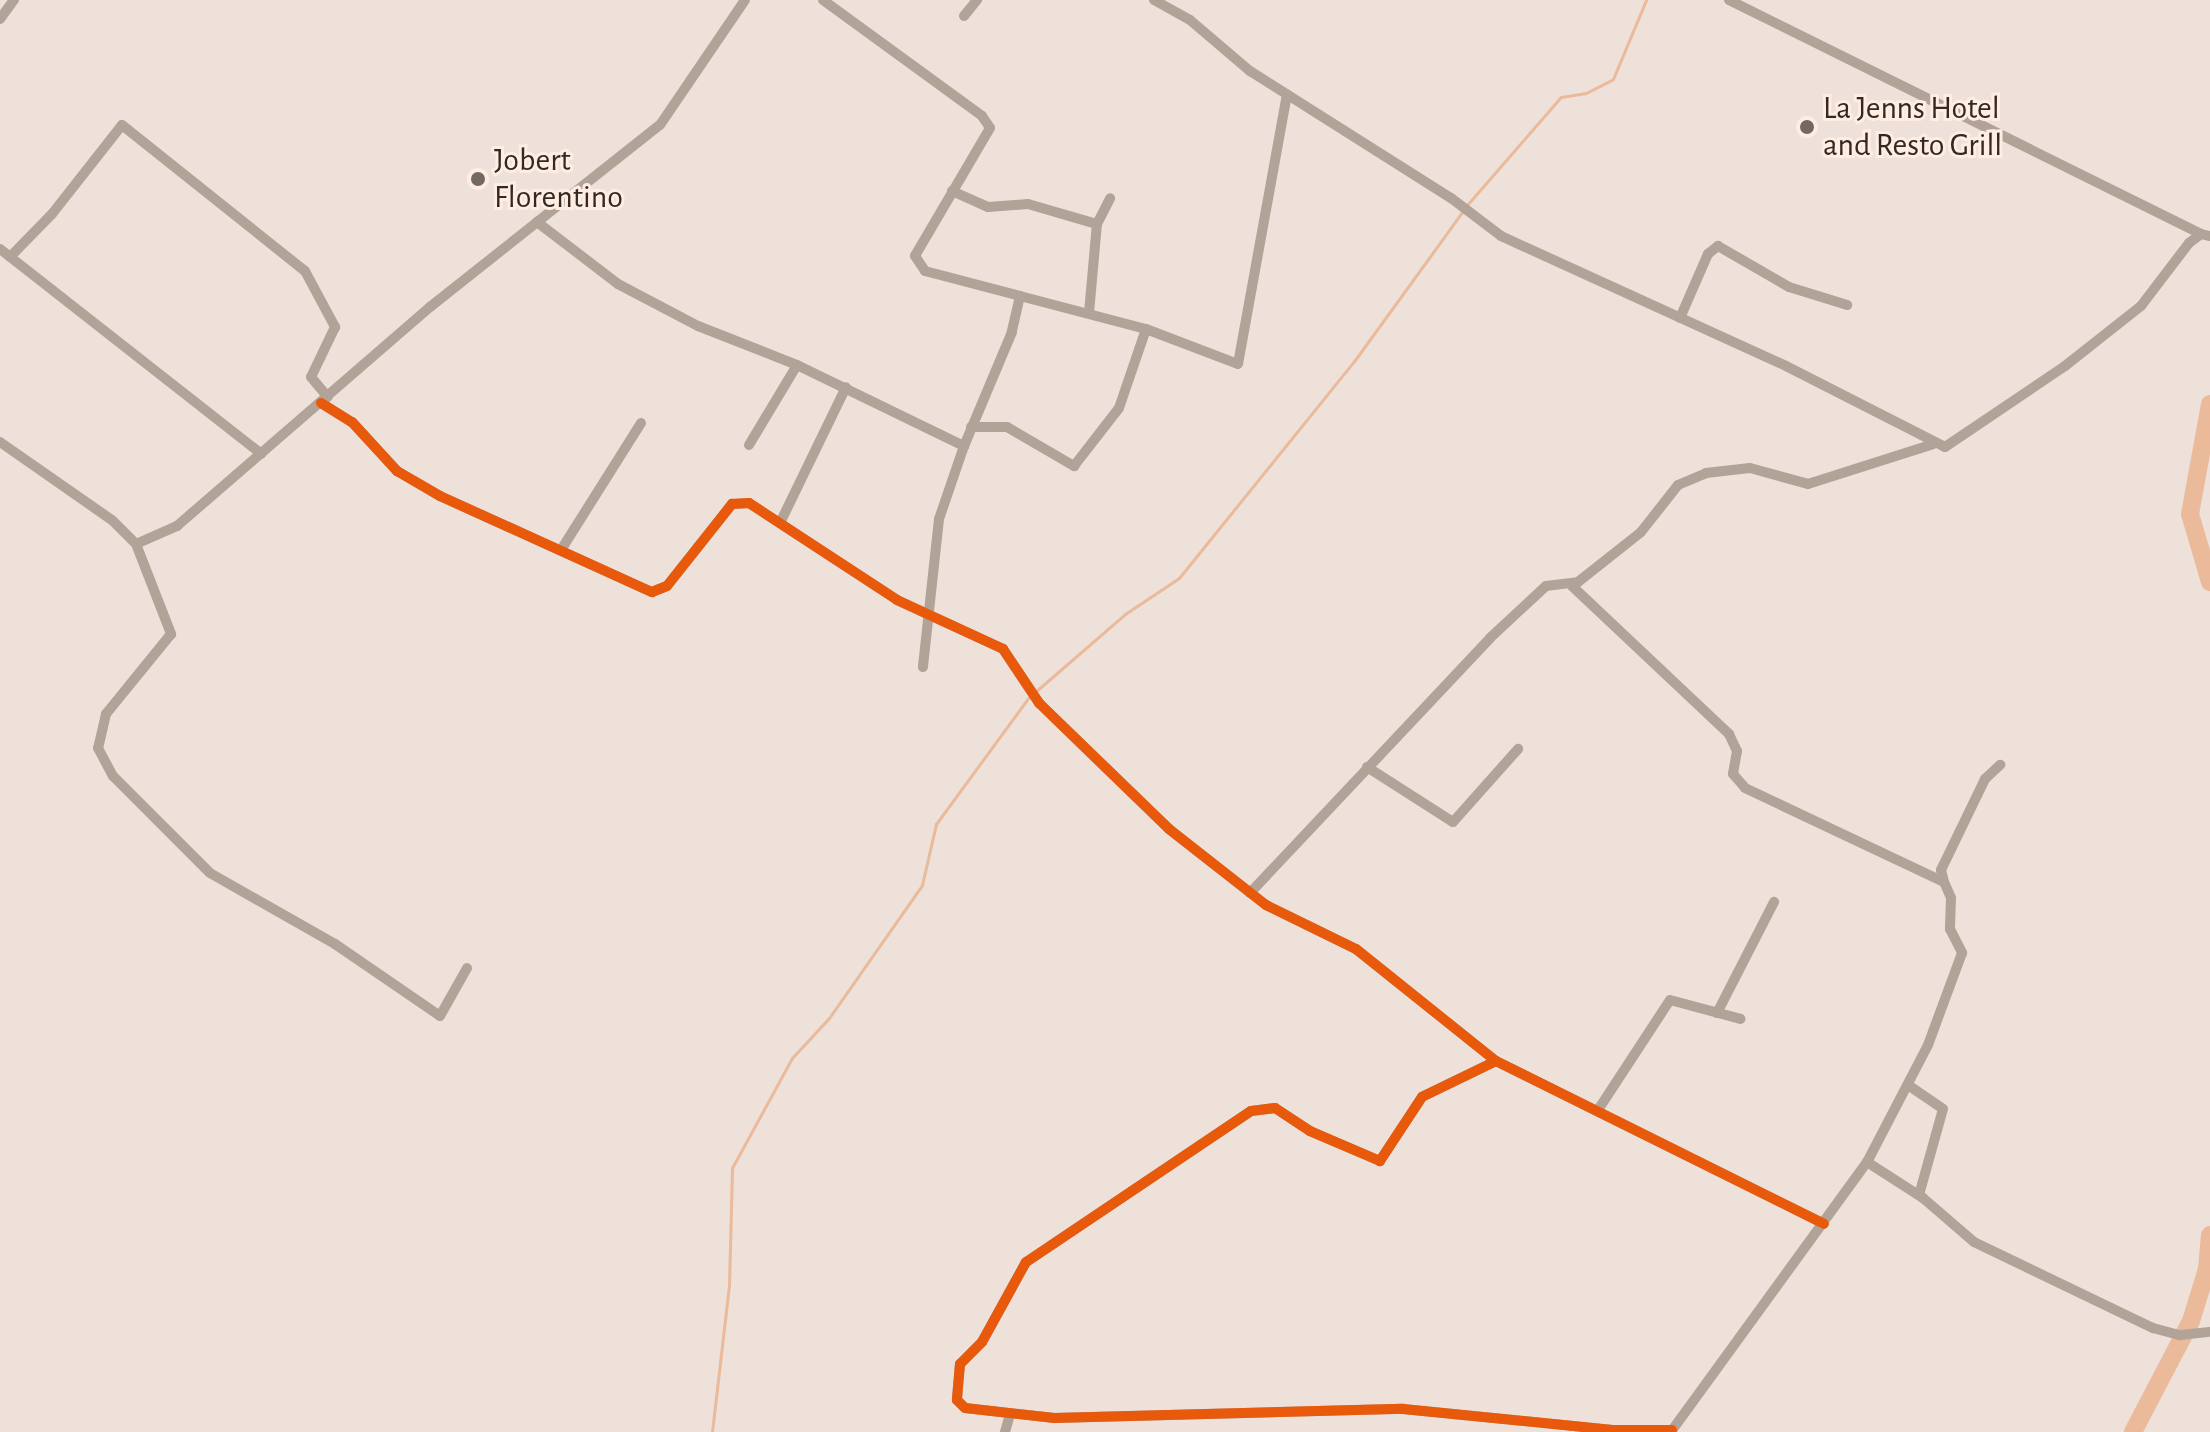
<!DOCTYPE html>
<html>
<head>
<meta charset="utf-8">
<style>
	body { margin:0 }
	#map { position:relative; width:2210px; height:1432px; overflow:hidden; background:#ede1d9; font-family:"Alegreya Sans",sans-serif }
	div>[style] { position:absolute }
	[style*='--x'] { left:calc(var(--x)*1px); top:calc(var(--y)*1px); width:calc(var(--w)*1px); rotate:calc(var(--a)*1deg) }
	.stream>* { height:3px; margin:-1.5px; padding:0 1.5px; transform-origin:1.5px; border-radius:1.5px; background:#eaba9b }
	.river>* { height:18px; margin:-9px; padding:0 9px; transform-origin:9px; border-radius:9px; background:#eaba9b }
	.minor>* { height:10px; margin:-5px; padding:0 5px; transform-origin:5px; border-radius:5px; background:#b2a399 }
	.cycleway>* { height:10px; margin:-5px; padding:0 5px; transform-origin:5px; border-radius:5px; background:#e8590c }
	.dots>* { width:22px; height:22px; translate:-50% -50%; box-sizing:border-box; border:4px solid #ffede2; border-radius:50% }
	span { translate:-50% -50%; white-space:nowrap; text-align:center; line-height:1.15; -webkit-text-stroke:6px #ffede2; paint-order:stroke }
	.poi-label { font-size:32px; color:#322924 }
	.left { translate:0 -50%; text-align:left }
</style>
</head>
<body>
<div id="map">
	<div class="stream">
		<i style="--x:1467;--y:205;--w:143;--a:-49"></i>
		<i style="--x:1561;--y:97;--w:25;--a:-9"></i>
		<i style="--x:1586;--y:93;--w:30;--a:-27"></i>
		<i style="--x:1613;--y:79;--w:86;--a:-67.3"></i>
		<i style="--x:1035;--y:692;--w:119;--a:-40.9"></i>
		<i style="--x:1125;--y:614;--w:65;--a:-33.7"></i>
		<i style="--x:1179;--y:578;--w:280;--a:-51.1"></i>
		<i style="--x:1355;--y:360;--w:184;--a:-54.1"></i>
		<i style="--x:712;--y:1432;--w:148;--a:-83.4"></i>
		<i style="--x:729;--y:1285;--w:117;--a:-88.5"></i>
		<i style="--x:732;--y:1168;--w:125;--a:-61.4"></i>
		<i style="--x:792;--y:1058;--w:54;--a:-47.2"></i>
		<i style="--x:829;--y:1018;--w:162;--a:-55"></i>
		<i style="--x:922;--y:885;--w:63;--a:-77.1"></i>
		<i style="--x:936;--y:824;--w:157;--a:-53.8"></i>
	</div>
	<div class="river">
		<i style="--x:2210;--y:404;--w:112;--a:100.3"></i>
		<i style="--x:2190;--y:514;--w:71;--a:73.6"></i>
		<i style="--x:2133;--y:1432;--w:125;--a:-62.4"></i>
		<i style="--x:2191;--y:1321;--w:54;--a:-72.9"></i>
		<i style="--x:2207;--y:1269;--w:34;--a:-85"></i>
	</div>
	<div class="minor">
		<i style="--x:823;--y:0;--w:197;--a:36.1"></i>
		<i style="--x:982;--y:116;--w:14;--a:56"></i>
		<i style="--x:990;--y:128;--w:148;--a:120.4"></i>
		<i style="--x:915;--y:256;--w:18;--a:56"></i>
		<i style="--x:925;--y:271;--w:98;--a:14.7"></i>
		<i style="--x:1020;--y:296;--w:37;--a:103"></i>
		<i style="--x:1012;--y:332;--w:124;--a:112.8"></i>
		<i style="--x:1154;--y:0;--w:41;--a:29.1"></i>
		<i style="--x:1190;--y:20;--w:79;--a:40.4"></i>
		<i style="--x:1250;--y:71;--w:238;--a:32.3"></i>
		<i style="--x:1451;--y:198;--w:63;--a:37.2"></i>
		<i style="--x:1501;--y:236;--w:313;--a:24.5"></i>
		<i style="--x:1786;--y:366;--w:178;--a:27"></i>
		<i style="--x:1945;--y:447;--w:145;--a:-34"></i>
		<i style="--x:2065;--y:366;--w:97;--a:-38.3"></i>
		<i style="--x:2141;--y:306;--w:79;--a:-52.7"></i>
		<i style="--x:2189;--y:243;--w:15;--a:-37"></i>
		<i style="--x:2201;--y:234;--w:9;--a:13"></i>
		<i style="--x:1729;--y:0;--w:527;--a:26.37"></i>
		<i style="--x:964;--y:16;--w:21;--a:-51"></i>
		<i style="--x:0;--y:19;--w:24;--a:-54"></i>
		<i style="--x:952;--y:191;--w:39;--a:24"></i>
		<i style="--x:988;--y:207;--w:40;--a:-4.3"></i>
		<i style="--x:1028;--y:204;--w:72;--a:16.2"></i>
		<i style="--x:1097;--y:224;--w:29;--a:-63"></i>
		<i style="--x:537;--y:222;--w:102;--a:37.4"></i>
		<i style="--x:618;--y:284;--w:90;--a:27.7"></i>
		<i style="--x:698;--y:326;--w:106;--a:21.5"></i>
		<i style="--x:797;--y:365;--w:186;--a:25.9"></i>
		<i style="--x:964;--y:446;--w:77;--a:108.9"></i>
		<i style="--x:939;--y:519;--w:149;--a:96.2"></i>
		<i style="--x:0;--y:249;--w:332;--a:38.1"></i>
		<i style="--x:10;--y:257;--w:60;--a:-45.7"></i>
		<i style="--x:52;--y:214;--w:113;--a:-51.8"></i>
		<i style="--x:122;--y:125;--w:234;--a:38.6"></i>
		<i style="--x:305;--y:271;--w:64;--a:61.8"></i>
		<i style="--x:335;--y:327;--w:55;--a:115.6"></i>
		<i style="--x:311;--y:377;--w:26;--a:50"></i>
		<i style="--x:1020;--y:296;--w:130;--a:14.7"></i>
		<i style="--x:1146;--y:329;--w:98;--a:20.8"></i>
		<i style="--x:1238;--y:364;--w:274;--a:-79.7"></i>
		<i style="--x:1089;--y:313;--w:89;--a:-84.9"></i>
		<i style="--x:1680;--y:318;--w:70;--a:-66.4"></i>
		<i style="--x:1708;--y:254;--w:13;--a:-39"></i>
		<i style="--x:1718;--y:246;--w:82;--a:30"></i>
		<i style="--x:1789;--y:287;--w:61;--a:17.2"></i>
		<i style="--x:321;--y:403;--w:36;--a:32"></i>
		<i style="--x:352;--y:422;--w:67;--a:47.4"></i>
		<i style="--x:397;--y:471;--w:50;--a:30.2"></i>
		<i style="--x:440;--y:496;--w:233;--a:24.4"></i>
		<i style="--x:652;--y:592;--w:16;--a:-22"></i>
		<i style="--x:667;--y:586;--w:105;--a:-51.6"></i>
		<i style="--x:732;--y:504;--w:17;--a:-3"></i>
		<i style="--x:749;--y:503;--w:177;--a:33.2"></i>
		<i style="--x:897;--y:600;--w:117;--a:24.8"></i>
		<i style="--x:1003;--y:649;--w:65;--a:56.3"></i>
		<i style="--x:1039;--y:703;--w:181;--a:44.1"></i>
		<i style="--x:1169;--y:829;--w:123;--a:38.1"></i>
		<i style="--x:1266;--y:905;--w:100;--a:26.1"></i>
		<i style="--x:1356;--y:949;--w:179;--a:38.7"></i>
		<i style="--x:1496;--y:1061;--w:366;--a:26.4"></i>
		<i style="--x:971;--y:427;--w:36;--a:0"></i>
		<i style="--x:1007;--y:427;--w:78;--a:30.2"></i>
		<i style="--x:1074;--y:466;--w:73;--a:-52.2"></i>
		<i style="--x:1119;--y:408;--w:83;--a:-71.1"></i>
		<i style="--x:0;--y:442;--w:136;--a:34.9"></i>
		<i style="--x:112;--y:520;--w:34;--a:45"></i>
		<i style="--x:136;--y:544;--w:45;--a:-23.7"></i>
		<i style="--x:177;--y:526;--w:335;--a:-40.9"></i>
		<i style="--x:430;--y:307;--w:293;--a:-38.4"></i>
		<i style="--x:660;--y:125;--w:151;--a:-55.8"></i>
		<i style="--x:749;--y:445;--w:93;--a:-59"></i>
		<i style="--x:780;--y:523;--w:151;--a:-64.1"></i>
		<i style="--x:136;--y:544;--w:97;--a:68.7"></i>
		<i style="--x:171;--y:634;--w:103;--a:129.1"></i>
		<i style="--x:106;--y:714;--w:35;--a:103"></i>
		<i style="--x:98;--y:748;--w:32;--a:62"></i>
		<i style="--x:113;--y:776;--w:137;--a:45"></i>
		<i style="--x:210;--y:873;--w:144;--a:29.6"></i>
		<i style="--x:335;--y:944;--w:127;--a:34.4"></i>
		<i style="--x:440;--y:1016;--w:55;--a:-60.6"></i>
		<i style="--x:561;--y:550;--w:150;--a:-57.8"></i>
		<i style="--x:1572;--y:586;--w:216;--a:43.3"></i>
		<i style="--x:1729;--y:734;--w:19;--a:65"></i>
		<i style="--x:1737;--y:751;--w:23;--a:100"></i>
		<i style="--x:1733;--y:774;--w:18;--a:49"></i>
		<i style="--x:1745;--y:788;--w:220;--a:25.3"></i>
		<i style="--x:1944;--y:882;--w:17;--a:66"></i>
		<i style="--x:1951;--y:898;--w:31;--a:92"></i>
		<i style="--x:1950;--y:929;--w:27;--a:63"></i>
		<i style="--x:1962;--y:953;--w:98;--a:110.3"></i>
		<i style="--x:1928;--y:1045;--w:132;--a:117.5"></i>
		<i style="--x:1867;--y:1162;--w:334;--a:126"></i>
		<i style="--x:1367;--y:767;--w:102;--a:32.6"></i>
		<i style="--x:1453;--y:822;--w:98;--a:-48.3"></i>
		<i style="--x:1944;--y:882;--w:12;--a:-104"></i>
		<i style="--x:1941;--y:870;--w:101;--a:-64.2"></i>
		<i style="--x:1985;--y:779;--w:21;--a:-43"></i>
		<i style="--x:1250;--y:893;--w:350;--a:-46.7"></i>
		<i style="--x:1490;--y:638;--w:76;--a:-42.9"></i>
		<i style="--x:1546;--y:586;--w:32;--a:-7"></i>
		<i style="--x:1578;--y:582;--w:80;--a:-38.4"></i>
		<i style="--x:1641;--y:532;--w:60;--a:-51.8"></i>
		<i style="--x:1678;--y:485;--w:30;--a:-23"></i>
		<i style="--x:1706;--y:473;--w:44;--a:-6.5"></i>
		<i style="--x:1750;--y:468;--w:60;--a:15.4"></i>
		<i style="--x:1808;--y:484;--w:131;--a:-17.7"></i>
		<i style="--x:1717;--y:1013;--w:125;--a:-62.8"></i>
		<i style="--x:1496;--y:1061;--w:82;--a:154.1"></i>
		<i style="--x:1422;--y:1097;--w:77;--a:123.3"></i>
		<i style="--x:1380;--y:1161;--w:76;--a:-156.8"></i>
		<i style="--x:1310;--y:1131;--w:42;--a:-146.7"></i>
		<i style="--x:1275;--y:1108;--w:24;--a:173"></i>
		<i style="--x:1251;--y:1111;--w:271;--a:146.1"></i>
		<i style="--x:1026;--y:1262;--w:91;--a:118.8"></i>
		<i style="--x:982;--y:1342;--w:31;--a:135"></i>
		<i style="--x:960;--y:1364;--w:36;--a:95"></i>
		<i style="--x:957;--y:1400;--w:11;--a:45"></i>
		<i style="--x:965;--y:1408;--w:90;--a:6.4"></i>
		<i style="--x:1054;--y:1418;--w:349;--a:-1.5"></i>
		<i style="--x:1403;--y:1409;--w:213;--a:5.7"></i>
		<i style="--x:1615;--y:1430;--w:57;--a:0"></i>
		<i style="--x:1908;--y:1085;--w:42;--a:34.4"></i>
		<i style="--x:1943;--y:1109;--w:89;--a:105.6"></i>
		<i style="--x:1598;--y:1110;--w:131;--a:-56.8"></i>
		<i style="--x:1670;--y:1000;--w:73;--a:15"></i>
		<i style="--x:1867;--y:1162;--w:67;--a:32.7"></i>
		<i style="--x:1923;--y:1198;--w:67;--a:40.8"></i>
		<i style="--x:1974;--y:1242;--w:199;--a:25.7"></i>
		<i style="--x:2153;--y:1328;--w:28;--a:15"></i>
		<i style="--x:2180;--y:1335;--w:30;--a:-6"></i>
		<i style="--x:1005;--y:1432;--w:19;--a:-74"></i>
	</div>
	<div class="cycleway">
		<i style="--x:321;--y:403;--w:36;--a:32"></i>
		<i style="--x:352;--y:422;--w:67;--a:47.4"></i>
		<i style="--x:397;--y:471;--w:50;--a:30.2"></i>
		<i style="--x:440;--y:496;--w:233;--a:24.4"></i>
		<i style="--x:652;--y:592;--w:16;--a:-22"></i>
		<i style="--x:667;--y:586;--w:105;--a:-51.6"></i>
		<i style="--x:732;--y:504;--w:17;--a:-3"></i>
		<i style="--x:749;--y:503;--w:177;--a:33.2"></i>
		<i style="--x:897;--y:600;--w:117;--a:24.8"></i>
		<i style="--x:1003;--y:649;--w:65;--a:56.3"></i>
		<i style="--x:1039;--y:703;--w:181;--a:44.1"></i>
		<i style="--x:1169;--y:829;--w:123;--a:38.1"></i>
		<i style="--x:1266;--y:905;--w:100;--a:26.1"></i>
		<i style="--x:1356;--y:949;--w:179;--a:38.7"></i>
		<i style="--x:1496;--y:1061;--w:366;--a:26.4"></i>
		<i style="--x:1496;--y:1061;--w:82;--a:154.1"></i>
		<i style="--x:1422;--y:1097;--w:77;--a:123.3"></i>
		<i style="--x:1380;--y:1161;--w:76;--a:-156.8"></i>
		<i style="--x:1310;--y:1131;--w:42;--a:-146.7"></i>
		<i style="--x:1275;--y:1108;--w:24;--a:173"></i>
		<i style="--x:1251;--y:1111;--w:271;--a:146.1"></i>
		<i style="--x:1026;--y:1262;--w:91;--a:118.8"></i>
		<i style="--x:982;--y:1342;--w:31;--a:135"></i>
		<i style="--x:960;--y:1364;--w:36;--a:95"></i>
		<i style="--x:957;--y:1400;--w:11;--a:45"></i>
		<i style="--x:965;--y:1408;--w:90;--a:6.4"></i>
		<i style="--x:1054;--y:1418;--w:349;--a:-1.5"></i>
		<i style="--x:1403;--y:1409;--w:213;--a:5.7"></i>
		<i style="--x:1615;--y:1430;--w:57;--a:0"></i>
	</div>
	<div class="dots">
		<i style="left:1807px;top:127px;background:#736963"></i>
		<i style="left:478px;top:179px;background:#736963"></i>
	</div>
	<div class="poi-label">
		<span class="left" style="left:1823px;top:127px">La Jenns Hotel<br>and Resto Grill</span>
		<span class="left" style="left:494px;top:179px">Jobert<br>Florentino</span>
	</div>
</div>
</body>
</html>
